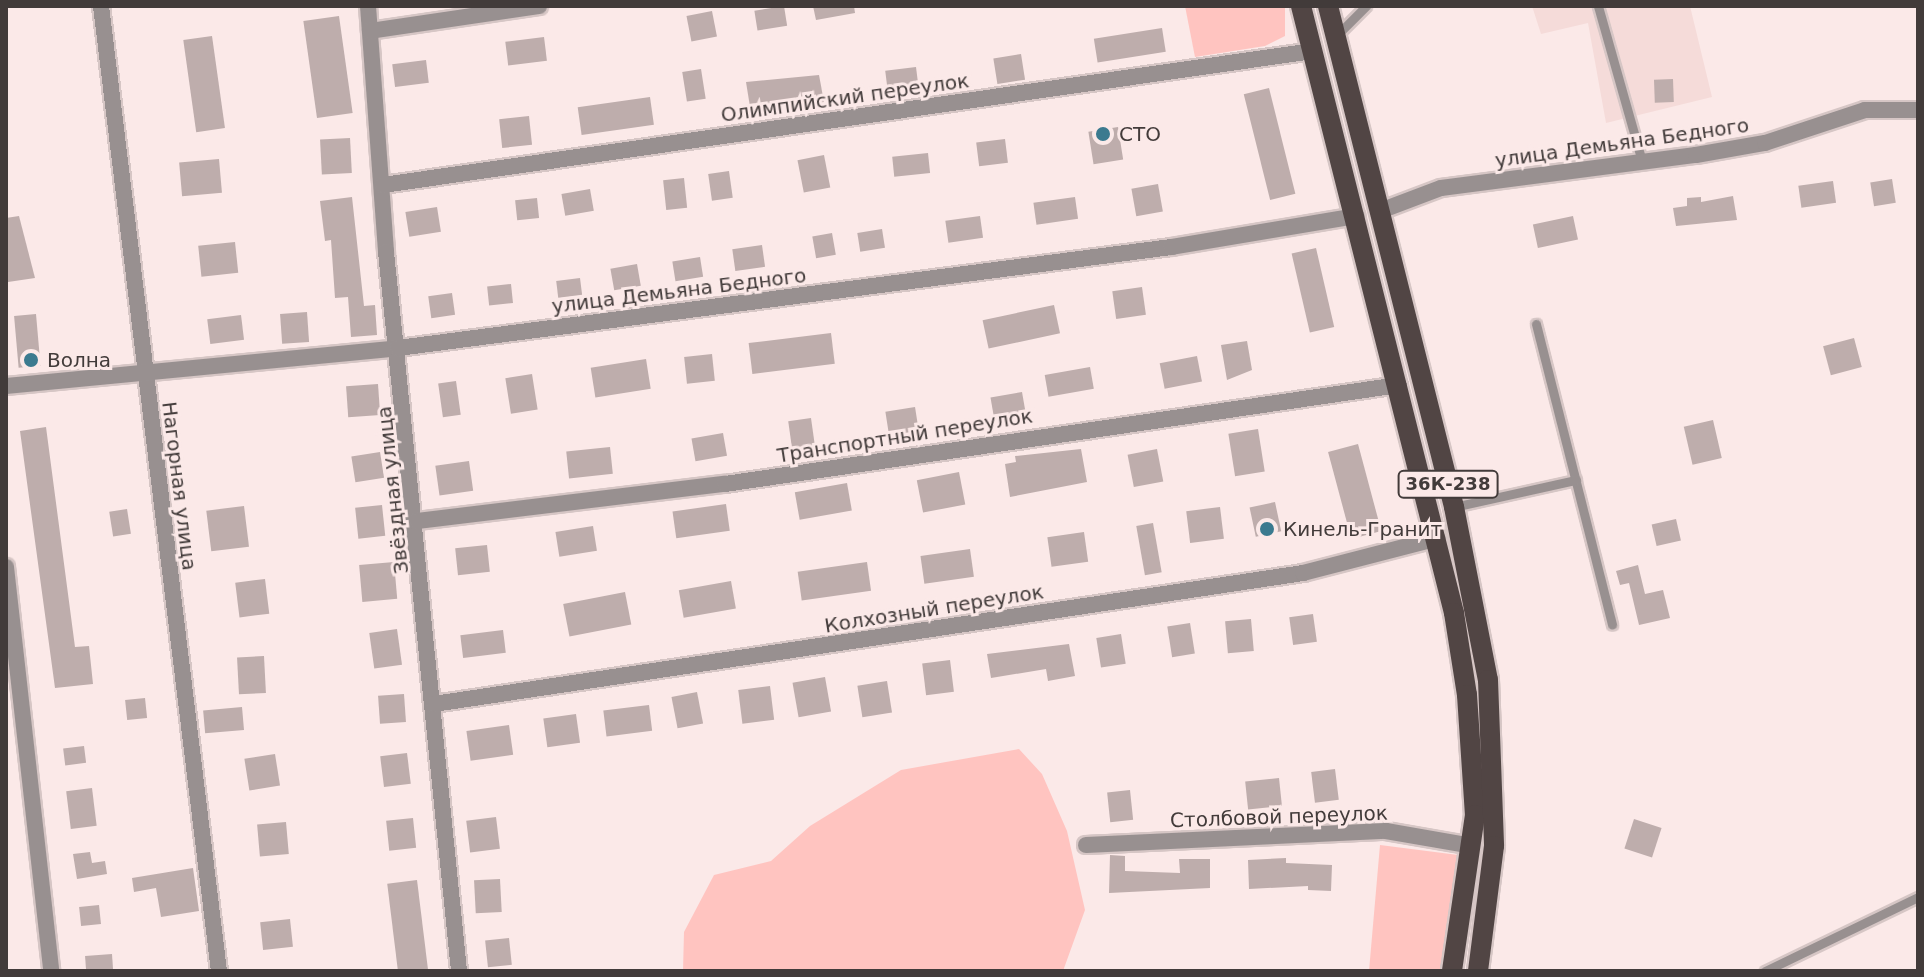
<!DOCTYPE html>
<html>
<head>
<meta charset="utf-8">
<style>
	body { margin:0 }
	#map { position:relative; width:1924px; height:977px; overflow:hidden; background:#fbe9e8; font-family:"DejaVu Sans",sans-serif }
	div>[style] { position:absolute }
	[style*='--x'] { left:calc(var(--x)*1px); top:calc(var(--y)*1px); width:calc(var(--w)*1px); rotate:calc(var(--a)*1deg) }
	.built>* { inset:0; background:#f5dbd9 }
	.green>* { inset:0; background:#ffc4c0 }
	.building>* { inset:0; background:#beadac; transform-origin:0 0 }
	.roads { filter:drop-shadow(2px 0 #d6c6c5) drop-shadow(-2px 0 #d6c6c5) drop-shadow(0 2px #d6c6c5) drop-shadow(0 -2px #d6c6c5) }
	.service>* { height:9px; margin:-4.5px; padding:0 4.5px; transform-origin:4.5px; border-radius:4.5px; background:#989090 }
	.minor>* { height:16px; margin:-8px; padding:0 8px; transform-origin:8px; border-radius:8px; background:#989090 }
	.primary>* { height:20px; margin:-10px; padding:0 10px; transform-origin:10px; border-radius:10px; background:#514544 }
	.dots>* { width:22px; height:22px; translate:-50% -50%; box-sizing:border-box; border:4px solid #fbe9e8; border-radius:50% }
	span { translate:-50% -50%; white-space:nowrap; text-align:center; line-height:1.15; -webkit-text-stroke:6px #fbe9e8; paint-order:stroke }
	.shield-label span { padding:2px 6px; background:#fbe9e8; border:2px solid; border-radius:6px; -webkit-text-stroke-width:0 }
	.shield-label { font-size:18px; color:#423b3a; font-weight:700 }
	.street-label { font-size:20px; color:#423b3a }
	.poi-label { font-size:20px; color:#423b3a }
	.left { translate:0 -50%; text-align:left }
	.frame { position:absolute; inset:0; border:8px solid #423b3a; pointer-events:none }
</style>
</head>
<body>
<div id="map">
	<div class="built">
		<i style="clip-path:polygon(1532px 6px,1690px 6px,1712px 97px,1606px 123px,1588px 23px,1541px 34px)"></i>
	</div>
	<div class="green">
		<i style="clip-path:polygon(1185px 6px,1285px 6px,1285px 36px,1265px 46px,1195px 57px)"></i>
		<i style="clip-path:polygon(1019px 749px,1042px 774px,1067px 831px,1085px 910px,1063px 971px,683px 971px,684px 932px,714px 875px,771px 861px,810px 826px,901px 770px)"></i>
		<i style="clip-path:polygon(1380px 845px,1466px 856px,1446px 971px,1369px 971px)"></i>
	</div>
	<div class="building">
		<i style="left:784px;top:6px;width:20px;height:30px;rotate:81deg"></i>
		<i style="clip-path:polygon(813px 6px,854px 6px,855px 13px,816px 20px)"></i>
		<i style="left:712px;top:11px;width:26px;height:26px;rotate:79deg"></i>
		<i style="left:339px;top:16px;width:98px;height:36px;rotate:82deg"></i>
		<i style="left:1162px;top:28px;width:24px;height:69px;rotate:81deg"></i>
		<i style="left:212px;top:36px;width:93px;height:29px;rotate:82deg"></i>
		<i style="left:544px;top:37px;width:24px;height:39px;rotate:83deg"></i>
		<i style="left:1021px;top:54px;width:26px;height:28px;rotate:81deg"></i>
		<i style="left:426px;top:60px;width:23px;height:34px;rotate:83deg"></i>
		<i style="left:916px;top:67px;width:23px;height:31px;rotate:83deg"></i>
		<i style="left:701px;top:69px;width:30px;height:19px;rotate:81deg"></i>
		<i style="clip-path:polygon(819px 75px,824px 102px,751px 113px,746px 82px)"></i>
		<i style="left:1673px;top:79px;width:23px;height:19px;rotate:88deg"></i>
		<i style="left:1269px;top:88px;width:109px;height:26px;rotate:76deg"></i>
		<i style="left:650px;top:97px;width:28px;height:73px;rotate:82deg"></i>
		<i style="left:529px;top:116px;width:29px;height:30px;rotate:84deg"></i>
		<i style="left:1118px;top:127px;width:33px;height:30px;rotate:81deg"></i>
		<i style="left:350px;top:138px;width:35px;height:30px;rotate:87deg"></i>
		<i style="left:1005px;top:139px;width:24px;height:29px;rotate:83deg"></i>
		<i style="left:928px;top:153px;width:20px;height:36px;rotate:84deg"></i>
		<i style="left:824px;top:155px;width:33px;height:27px;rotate:79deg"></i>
		<i style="left:219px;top:159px;width:34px;height:40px;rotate:85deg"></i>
		<i style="left:729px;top:171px;width:27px;height:21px;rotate:82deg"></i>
		<i style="left:684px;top:178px;width:30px;height:21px;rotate:84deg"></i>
		<i style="left:1892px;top:179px;width:24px;height:22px;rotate:81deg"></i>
		<i style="left:1833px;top:181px;width:22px;height:35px;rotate:82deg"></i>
		<i style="left:1158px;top:184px;width:28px;height:27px;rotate:80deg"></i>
		<i style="left:590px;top:189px;width:22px;height:29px;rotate:80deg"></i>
		<i style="clip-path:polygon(1733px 196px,1737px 220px,1676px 226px,1673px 208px,1687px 206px,1687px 198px,1701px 197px,1701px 202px)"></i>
		<i style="clip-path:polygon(352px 197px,364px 306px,375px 305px,377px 335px,351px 337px,348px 297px,335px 298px,331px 240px,325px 241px,320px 201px)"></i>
		<i style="left:1075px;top:197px;width:22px;height:42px;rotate:82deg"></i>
		<i style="left:537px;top:198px;width:20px;height:22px;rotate:84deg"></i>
		<i style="left:437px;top:207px;width:25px;height:32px;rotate:81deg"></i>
		<i style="clip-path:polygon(19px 216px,35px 278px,8px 282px,6px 218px)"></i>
		<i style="left:980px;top:216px;width:22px;height:35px;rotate:82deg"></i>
		<i style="left:1573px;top:216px;width:24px;height:41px;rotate:78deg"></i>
		<i style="left:882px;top:229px;width:19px;height:25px;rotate:81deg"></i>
		<i style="left:832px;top:233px;width:22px;height:20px;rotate:80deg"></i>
		<i style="left:235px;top:242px;width:31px;height:37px;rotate:84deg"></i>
		<i style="left:762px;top:245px;width:22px;height:30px;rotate:82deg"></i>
		<i style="left:1316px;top:248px;width:81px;height:25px;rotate:77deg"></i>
		<i style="left:700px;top:257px;width:20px;height:28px;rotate:81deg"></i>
		<i style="left:637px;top:264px;width:22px;height:27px;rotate:80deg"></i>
		<i style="left:580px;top:278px;width:17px;height:24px;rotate:83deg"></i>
		<i style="left:511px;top:284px;width:19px;height:24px;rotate:84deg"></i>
		<i style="left:1142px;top:287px;width:28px;height:30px;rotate:82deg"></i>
		<i style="left:452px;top:293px;width:22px;height:24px;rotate:82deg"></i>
		<i style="left:1054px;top:305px;width:29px;height:73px;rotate:78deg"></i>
		<i style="left:307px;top:312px;width:30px;height:27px;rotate:86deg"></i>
		<i style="left:36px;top:314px;width:52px;height:22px;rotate:85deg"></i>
		<i style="left:241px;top:315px;width:25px;height:34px;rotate:83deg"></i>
		<i style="left:831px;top:333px;width:31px;height:83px;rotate:83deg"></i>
		<i style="left:1854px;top:338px;width:30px;height:32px;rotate:75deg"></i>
		<i style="clip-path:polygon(1247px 341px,1252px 370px,1227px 380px,1221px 345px)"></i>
		<i style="left:712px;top:354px;width:27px;height:28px;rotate:84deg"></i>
		<i style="left:1197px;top:356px;width:26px;height:38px;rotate:79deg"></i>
		<i style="left:646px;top:359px;width:30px;height:56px;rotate:81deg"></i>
		<i style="left:1090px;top:367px;width:22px;height:46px;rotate:80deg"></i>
		<i style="left:532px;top:374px;width:36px;height:27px;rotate:81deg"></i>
		<i style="left:456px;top:381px;width:34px;height:18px;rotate:82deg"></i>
		<i style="left:378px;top:384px;width:31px;height:32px;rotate:86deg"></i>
		<i style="left:1022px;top:392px;width:23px;height:32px;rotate:80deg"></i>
		<i style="left:915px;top:407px;width:24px;height:30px;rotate:81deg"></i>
		<i style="left:811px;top:418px;width:28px;height:23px;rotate:82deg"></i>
		<i style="left:1713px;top:420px;width:39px;height:30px;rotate:77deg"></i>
		<i style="clip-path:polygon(46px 427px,75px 647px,89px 646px,93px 684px,55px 688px,20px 431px)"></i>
		<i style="left:1258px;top:429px;width:43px;height:30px;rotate:81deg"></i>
		<i style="left:723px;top:433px;width:23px;height:32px;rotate:80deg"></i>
		<i style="left:1358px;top:444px;width:90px;height:31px;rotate:75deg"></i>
		<i style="left:610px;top:447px;width:27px;height:44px;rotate:84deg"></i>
		<i style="clip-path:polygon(1081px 449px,1087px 482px,1010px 497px,1005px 464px,1016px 462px,1015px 456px)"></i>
		<i style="left:1157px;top:449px;width:33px;height:30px;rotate:79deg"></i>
		<i style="left:380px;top:452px;width:26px;height:29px;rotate:81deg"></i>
		<i style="left:469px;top:461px;width:30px;height:34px;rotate:82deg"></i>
		<i style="left:959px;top:472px;width:33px;height:43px;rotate:79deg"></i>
		<i style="left:847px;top:483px;width:28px;height:53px;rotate:80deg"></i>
		<i style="left:1275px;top:502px;width:30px;height:26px;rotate:78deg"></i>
		<i style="left:726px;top:504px;width:27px;height:54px;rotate:82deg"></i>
		<i style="left:382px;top:505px;width:31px;height:27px;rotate:84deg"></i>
		<i style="left:244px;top:506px;width:41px;height:38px;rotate:83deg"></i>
		<i style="left:1220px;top:507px;width:32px;height:34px;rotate:83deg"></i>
		<i style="left:127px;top:509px;width:25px;height:18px;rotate:81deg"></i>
		<i style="left:1676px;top:519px;width:22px;height:25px;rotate:77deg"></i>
		<i style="left:1153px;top:523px;width:50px;height:17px;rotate:80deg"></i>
		<i style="left:593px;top:526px;width:25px;height:38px;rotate:81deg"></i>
		<i style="left:1084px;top:532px;width:30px;height:37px;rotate:82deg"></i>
		<i style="left:487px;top:545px;width:27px;height:32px;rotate:84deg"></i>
		<i style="left:970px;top:549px;width:28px;height:50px;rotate:82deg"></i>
		<i style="left:394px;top:562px;width:37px;height:35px;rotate:85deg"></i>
		<i style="left:867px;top:562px;width:29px;height:70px;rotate:82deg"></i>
		<i style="clip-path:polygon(1638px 565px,1645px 594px,1663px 590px,1670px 618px,1639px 625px,1629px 583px,1620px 585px,1616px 571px)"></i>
		<i style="left:265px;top:579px;width:35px;height:30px;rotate:83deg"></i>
		<i style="left:731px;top:581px;width:28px;height:53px;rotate:80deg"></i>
		<i style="left:625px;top:592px;width:33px;height:63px;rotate:79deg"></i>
		<i style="left:1313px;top:614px;width:28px;height:24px;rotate:82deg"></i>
		<i style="left:1251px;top:619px;width:32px;height:26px;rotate:85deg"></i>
		<i style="left:1190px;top:623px;width:31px;height:23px;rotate:81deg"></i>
		<i style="left:397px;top:629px;width:36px;height:28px;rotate:82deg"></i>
		<i style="left:503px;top:630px;width:23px;height:43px;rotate:83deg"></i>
		<i style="left:1121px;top:634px;width:30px;height:25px;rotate:81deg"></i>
		<i style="clip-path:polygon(1069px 644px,1075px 676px,1048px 681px,1046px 669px,991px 678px,987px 654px)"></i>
		<i style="left:264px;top:656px;width:37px;height:27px;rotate:87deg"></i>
		<i style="left:950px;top:660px;width:32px;height:28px;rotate:83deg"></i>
		<i style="left:825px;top:677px;width:35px;height:33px;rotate:80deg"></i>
		<i style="left:887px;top:681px;width:32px;height:30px;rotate:81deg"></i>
		<i style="left:770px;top:686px;width:34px;height:32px;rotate:83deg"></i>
		<i style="left:697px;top:692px;width:32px;height:26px;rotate:79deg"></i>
		<i style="left:404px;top:694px;width:28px;height:26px;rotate:86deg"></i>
		<i style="left:145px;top:698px;width:20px;height:20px;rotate:84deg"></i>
		<i style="left:649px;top:705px;width:26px;height:46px;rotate:83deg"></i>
		<i style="left:242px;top:707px;width:23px;height:39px;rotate:85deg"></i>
		<i style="left:576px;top:714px;width:29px;height:33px;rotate:82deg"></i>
		<i style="left:509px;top:725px;width:30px;height:43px;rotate:82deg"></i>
		<i style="left:84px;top:746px;width:17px;height:21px;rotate:83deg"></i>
		<i style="left:407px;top:753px;width:31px;height:27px;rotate:83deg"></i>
		<i style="left:275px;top:754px;width:32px;height:31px;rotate:81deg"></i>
		<i style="left:1335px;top:769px;width:31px;height:24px;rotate:83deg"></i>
		<i style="left:1279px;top:778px;width:28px;height:34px;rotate:84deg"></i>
		<i style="left:92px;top:788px;width:38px;height:26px;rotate:83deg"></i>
		<i style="left:1130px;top:790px;width:30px;height:23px;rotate:84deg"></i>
		<i style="left:496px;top:817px;width:32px;height:30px;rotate:83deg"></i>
		<i style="left:413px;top:818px;width:30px;height:27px;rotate:84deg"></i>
		<i style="left:1634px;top:819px;width:29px;height:31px;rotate:18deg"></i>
		<i style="left:286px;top:822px;width:32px;height:29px;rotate:85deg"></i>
		<i style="clip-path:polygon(90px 852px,92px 863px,105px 861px,107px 874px,77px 879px,73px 854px)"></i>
		<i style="clip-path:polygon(1110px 855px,1125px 856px,1125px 871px,1180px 873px,1179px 859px,1210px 859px,1210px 888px,1109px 893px)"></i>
		<i style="clip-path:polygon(1286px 858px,1286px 863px,1332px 865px,1331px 891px,1308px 890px,1308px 886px,1249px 889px,1248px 860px)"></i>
		<i style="clip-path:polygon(193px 868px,199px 911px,161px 917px,156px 888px,134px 892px,132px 878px)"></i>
		<i style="left:500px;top:879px;width:33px;height:26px;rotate:87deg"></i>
		<i style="left:417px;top:880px;width:92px;height:30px;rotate:83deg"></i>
		<i style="left:99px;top:905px;width:19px;height:20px;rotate:84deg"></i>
		<i style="left:290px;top:919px;width:28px;height:30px;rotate:84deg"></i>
		<i style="left:509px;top:938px;width:27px;height:24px;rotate:84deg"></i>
		<i style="left:112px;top:954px;width:15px;height:27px;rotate:86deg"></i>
	</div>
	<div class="roads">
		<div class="service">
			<i style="--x:1598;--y:6;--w:162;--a:74.2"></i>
			<i style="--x:1337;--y:35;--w:41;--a:-45"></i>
			<i style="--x:1536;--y:324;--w:310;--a:75.8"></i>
			<i style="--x:1454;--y:507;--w:125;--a:-12.5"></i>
			<i style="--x:1765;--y:971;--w:170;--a:-25.8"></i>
		</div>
		<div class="minor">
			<i style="--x:101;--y:6;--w:972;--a:83.03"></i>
			<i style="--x:368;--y:6;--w:247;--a:85.8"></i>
			<i style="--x:386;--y:252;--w:723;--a:84.2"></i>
			<i style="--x:370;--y:31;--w:171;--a:-8.4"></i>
			<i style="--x:383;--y:185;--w:940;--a:-8.2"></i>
			<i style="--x:1380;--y:211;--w:65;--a:-20.7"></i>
			<i style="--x:1441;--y:188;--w:257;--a:-7.4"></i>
			<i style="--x:1696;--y:155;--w:70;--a:-9.9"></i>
			<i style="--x:1765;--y:143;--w:105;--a:-18.3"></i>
			<i style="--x:1865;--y:110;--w:53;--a:0"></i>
			<i style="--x:6;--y:386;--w:394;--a:-5.5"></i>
			<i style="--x:398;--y:348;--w:780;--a:-7.44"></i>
			<i style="--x:1171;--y:247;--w:188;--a:-9.5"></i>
			<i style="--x:417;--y:521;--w:310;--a:-6.9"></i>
			<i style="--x:725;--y:484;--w:681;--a:-8.36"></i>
			<i style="--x:6;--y:567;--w:406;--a:83.6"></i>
			<i style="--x:434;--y:704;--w:879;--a:-8.57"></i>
			<i style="--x:1303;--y:573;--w:139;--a:-14.5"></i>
			<i style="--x:1086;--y:845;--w:300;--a:-2.7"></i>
			<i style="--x:1386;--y:831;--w:87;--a:9.9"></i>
		</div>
		<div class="primary">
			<i style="--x:1301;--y:6;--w:626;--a:75.85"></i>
			<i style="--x:1454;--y:613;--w:83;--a:81"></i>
			<i style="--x:1467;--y:695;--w:120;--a:86.2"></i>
			<i style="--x:1475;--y:815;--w:158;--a:98.4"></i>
			<i style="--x:1328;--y:6;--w:517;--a:75.88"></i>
			<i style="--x:1454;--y:507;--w:176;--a:78.9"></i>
			<i style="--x:1488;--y:680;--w:166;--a:87.9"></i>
			<i style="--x:1494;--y:846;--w:126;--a:97.3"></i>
		</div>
	</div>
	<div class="dots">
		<i style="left:1103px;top:134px;background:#3b7a8f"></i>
		<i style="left:31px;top:360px;background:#3b7a8f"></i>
		<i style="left:1267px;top:529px;background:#3b7a8f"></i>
	</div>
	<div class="shield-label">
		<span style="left:1448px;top:484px">36К-238</span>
	</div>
	<div class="street-label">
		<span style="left:845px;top:98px;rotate:-8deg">Олимпийский переулок</span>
		<span style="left:1622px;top:143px;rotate:-8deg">улица Демьяна Бедного</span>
		<span style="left:679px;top:291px;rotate:-7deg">улица Демьяна Бедного</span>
		<span style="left:905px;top:436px;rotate:-9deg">Транспортный переулок</span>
		<span style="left:179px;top:486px;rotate:83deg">Нагорная улица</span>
		<span style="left:393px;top:490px;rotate:-96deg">Звёздная улица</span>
		<span style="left:934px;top:609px;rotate:-9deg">Колхозный переулок</span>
		<span style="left:1279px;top:817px;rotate:-2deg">Столбовой переулок</span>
	</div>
	<div class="poi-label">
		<span class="left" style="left:1119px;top:134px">СТО</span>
		<span class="left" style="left:47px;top:360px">Волна</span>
		<span class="left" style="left:1283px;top:529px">Кинель-Гранит</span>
	</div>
	<div class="frame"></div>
</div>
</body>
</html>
